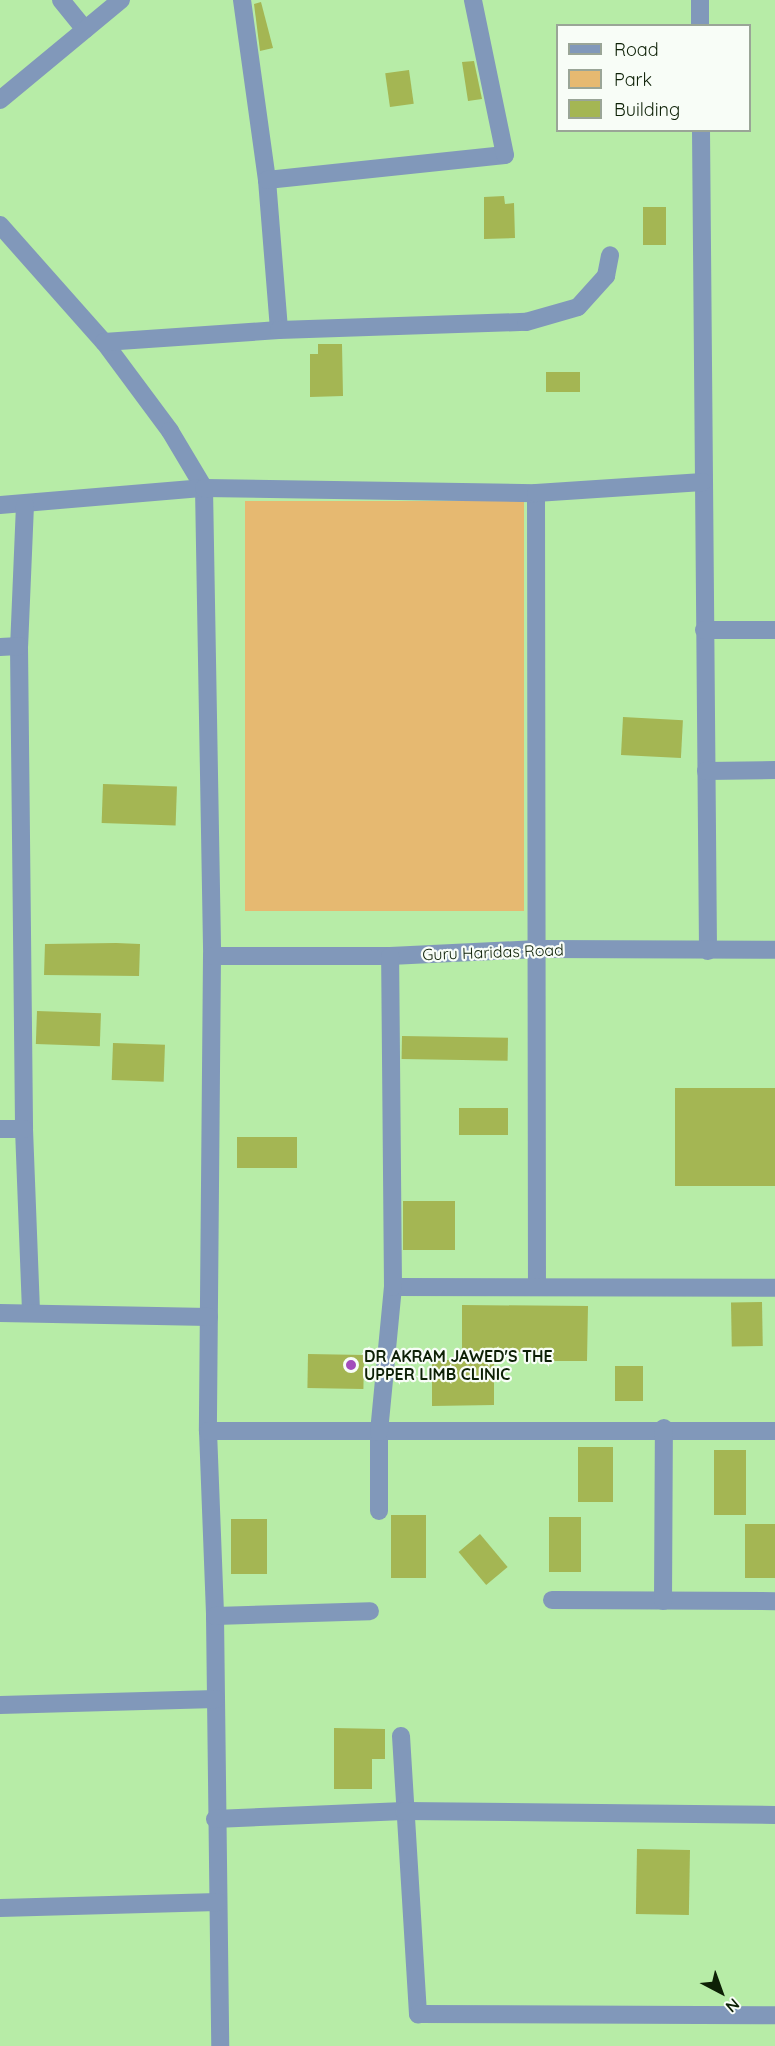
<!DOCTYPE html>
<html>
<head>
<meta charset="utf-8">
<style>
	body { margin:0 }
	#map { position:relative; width:775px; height:2046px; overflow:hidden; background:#b7eca7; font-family:Quicksand,sans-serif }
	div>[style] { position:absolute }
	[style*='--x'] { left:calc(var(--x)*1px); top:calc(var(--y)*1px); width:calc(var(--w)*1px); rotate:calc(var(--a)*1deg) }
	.green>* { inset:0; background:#e6b971; transform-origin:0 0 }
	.building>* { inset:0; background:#a4b653; transform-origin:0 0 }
	.street>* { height:18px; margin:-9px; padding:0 9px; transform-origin:9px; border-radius:9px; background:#8198ba }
	.dots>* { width:16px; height:16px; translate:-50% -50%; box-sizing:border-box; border:3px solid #f8fdf7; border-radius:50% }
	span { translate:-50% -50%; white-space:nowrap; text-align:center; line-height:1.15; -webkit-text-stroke:4.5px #f8fdf7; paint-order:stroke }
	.street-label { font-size:16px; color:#0d2006 }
	.poi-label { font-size:16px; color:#0d2006; font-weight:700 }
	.left { translate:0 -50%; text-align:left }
	.legend { position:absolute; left:556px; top:24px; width:195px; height:108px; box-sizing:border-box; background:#f8fdf7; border:2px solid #9aa597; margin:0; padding:8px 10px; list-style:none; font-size:18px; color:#0d2006 }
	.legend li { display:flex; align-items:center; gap:12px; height:30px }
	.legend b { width:30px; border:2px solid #9aa597 }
	.north { position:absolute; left:691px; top:1962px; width:60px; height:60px; -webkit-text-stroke:4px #f8fdf7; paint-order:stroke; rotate:139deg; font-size:16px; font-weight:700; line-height:24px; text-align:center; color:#0d2006 }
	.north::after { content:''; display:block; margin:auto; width:21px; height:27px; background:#0d2006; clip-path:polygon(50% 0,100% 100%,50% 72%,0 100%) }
</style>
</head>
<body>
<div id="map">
	<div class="green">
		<i style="left:245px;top:501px;width:279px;height:410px"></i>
	</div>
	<div class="building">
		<i style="clip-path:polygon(261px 2px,273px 48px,260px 51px,254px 4px)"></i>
		<i style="clip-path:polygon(474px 61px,482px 99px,468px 101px,462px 62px)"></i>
		<i style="left:409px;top:70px;width:34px;height:24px;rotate:82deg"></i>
		<i style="clip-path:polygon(504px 196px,505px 204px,514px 203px,515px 238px,484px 239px,484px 197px)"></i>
		<i style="left:643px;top:207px;width:23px;height:38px"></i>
		<i style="clip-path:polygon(318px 344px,342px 344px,343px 396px,310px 397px,310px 354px,318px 354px)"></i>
		<i style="left:580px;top:372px;width:20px;height:34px;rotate:90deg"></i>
		<i style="left:623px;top:717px;width:60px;height:38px;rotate:3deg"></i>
		<i style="left:103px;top:784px;width:74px;height:39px;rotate:2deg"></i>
		<i style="clip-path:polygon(116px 943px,140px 944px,139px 976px,44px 975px,45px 944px)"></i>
		<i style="left:37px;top:1011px;width:64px;height:33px;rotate:2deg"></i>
		<i style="left:402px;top:1036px;width:106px;height:23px;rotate:1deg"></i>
		<i style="left:113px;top:1043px;width:52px;height:37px;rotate:2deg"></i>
		<i style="left:775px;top:1088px;width:98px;height:100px;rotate:90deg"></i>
		<i style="left:459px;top:1108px;width:49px;height:27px"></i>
		<i style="left:237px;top:1137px;width:60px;height:31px"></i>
		<i style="left:403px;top:1201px;width:52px;height:49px"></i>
		<i style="left:762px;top:1302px;width:44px;height:31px;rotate:89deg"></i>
		<i style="clip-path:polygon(462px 1305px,588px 1306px,587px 1361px,552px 1361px,552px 1352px,494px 1352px,494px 1405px,432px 1406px,432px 1360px,462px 1360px)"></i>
		<i style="left:308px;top:1354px;width:56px;height:34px;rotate:1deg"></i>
		<i style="left:615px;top:1366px;width:28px;height:35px"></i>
		<i style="left:578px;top:1447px;width:35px;height:55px"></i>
		<i style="left:714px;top:1450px;width:32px;height:65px"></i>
		<i style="left:391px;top:1515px;width:35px;height:63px"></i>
		<i style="left:549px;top:1517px;width:32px;height:55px"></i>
		<i style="left:231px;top:1519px;width:36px;height:55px"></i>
		<i style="left:745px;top:1524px;width:30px;height:54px"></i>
		<i style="left:480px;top:1534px;width:43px;height:28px;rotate:50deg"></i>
		<i style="clip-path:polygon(334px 1728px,385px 1729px,385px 1759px,372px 1759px,372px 1789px,334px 1789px)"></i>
		<i style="left:637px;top:1849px;width:53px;height:65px;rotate:1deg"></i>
	</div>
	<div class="street">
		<i style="--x:61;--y:0;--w:38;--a:51"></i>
		<i style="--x:242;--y:0;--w:182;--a:82.1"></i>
		<i style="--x:267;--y:180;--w:150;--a:85.4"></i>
		<i style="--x:700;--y:0;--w:26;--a:90"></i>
		<i style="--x:0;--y:100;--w:157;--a:-39.6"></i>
		<i style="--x:701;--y:130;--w:821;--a:89.51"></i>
		<i style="--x:267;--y:180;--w:239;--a:-6"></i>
		<i style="--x:505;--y:155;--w:158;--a:-101.7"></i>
		<i style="--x:0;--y:225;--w:157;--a:48.4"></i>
		<i style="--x:104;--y:342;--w:111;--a:53.4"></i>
		<i style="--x:170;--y:431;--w:66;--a:59.2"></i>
		<i style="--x:204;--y:488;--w:468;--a:89"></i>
		<i style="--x:212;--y:956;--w:475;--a:90.5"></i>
		<i style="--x:208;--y:1431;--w:185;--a:87.8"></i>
		<i style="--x:215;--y:1616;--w:430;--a:89.3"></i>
		<i style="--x:104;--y:342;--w:175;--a:-3.9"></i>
		<i style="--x:279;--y:330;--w:247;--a:-1.9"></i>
		<i style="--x:526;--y:322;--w:54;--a:-16.1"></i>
		<i style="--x:578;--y:307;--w:42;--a:-47.9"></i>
		<i style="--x:606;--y:276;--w:21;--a:-79"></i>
		<i style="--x:536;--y:493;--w:792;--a:89.93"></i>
		<i style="--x:0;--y:505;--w:205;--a:-4.8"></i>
		<i style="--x:204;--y:488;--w:332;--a:0.9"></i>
		<i style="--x:536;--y:493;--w:167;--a:-3.8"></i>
		<i style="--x:25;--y:505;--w:141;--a:92.4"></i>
		<i style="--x:19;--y:646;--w:483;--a:89.4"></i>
		<i style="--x:24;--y:1129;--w:183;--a:87.8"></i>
		<i style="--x:704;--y:630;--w:71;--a:0"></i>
		<i style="--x:0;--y:647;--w:19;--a:-3"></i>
		<i style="--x:706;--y:771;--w:69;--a:-0.8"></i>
		<i style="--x:212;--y:956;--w:178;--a:0"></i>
		<i style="--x:390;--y:956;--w:148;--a:-2.7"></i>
		<i style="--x:538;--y:949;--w:237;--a:0.2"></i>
		<i style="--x:0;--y:1129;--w:24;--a:0"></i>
		<i style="--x:393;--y:1287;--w:382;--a:0.1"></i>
		<i style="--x:0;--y:1313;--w:209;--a:1.1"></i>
		<i style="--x:208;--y:1431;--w:567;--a:0"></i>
		<i style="--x:379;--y:1511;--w:79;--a:-90"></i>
		<i style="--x:379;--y:1432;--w:146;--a:-84.5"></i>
		<i style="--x:393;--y:1287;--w:331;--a:-90.5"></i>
		<i style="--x:552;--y:1600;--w:223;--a:0.3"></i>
		<i style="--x:663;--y:1601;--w:173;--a:-89.7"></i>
		<i style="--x:215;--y:1616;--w:155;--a:-1.8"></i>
		<i style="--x:0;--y:1705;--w:216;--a:-1.6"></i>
		<i style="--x:401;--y:1736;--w:279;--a:86.5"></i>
		<i style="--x:418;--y:2014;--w:357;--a:0.2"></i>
		<i style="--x:215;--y:1819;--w:189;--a:-2.4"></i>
		<i style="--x:404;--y:1811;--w:371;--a:0.6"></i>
		<i style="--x:0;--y:1908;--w:218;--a:-1.6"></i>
	</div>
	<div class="dots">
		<i style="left:351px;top:1365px;background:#a34dbb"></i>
	</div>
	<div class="street-label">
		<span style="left:493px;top:952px;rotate:-2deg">Guru Haridas Road</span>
	</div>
	<div class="poi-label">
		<span class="left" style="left:364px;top:1365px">DR AKRAM JAWED'S THE<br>UPPER LIMB CLINIC</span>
	</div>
	<ul class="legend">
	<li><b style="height:8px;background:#8198ba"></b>Road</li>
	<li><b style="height:16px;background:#e6b971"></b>Park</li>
	<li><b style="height:16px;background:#a4b653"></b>Building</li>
	</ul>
	<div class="north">N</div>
</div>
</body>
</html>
